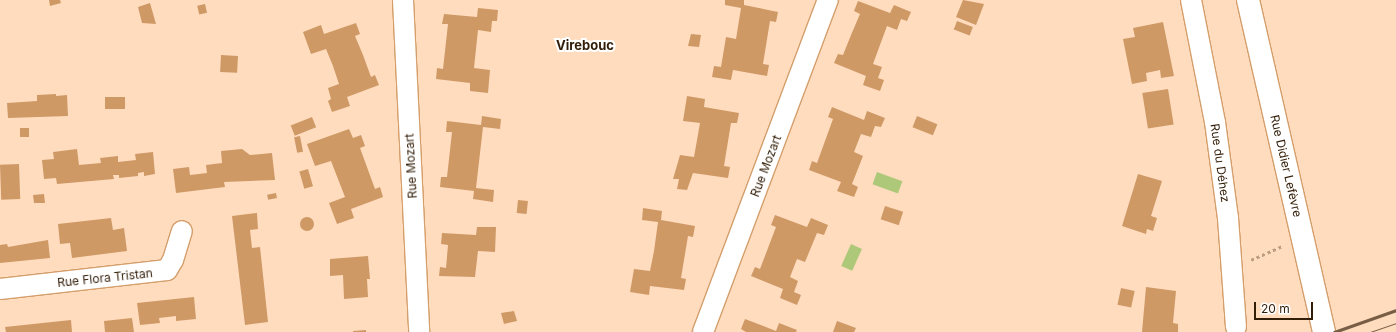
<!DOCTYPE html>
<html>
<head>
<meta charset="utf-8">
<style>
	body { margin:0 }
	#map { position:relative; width:1396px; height:332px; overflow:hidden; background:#ffdcbe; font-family:Inter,sans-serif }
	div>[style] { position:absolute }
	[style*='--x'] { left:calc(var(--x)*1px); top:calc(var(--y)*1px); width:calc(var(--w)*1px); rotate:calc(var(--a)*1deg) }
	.water>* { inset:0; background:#aec879; transform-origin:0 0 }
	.building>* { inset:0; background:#cf9966; transform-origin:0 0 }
	.round { border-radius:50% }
	.path>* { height:2.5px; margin-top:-1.25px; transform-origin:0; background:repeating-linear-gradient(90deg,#bb9d82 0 3px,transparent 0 6px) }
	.roads { filter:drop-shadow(1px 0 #d49e6b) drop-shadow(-1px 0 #d49e6b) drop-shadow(0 1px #d49e6b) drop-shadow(0 -1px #d49e6b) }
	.minor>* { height:20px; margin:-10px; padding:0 10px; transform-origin:10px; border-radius:10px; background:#fff }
	.secondary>* { height:22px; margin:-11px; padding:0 11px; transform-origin:11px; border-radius:11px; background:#fff }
	.tram>* { height:1px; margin:-0.5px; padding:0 0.5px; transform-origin:0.5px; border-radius:0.5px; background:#785e45 }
	.rail>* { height:3px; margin:-1.5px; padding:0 1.5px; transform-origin:1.5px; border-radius:1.5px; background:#785e45 }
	span { translate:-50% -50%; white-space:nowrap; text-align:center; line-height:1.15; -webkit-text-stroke:4px #fff; paint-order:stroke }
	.street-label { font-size:12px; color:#321d07 }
	.neighbourhood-label { font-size:13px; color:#321d07; font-weight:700 }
	.scale { position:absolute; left:1254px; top:302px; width:59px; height:18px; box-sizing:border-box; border:2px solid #321d07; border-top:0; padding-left:5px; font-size:12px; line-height:14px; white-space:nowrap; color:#321d07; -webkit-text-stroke:3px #fff; paint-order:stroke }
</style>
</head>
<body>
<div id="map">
	<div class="water">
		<i style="left:877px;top:172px;width:27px;height:13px;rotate:20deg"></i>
		<i style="left:851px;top:244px;width:12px;height:24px;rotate:24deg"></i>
	</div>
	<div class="building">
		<i style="clip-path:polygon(49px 0,60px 0,61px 3px,50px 6px)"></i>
		<i style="clip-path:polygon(725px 0,744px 0,744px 5px,778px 12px,776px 22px,770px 21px,763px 64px,769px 65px,767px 76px,733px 70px,731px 80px,712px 77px,714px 66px,721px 67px,726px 37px,736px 39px,741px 8px,725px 5px)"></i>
		<i style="clip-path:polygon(963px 0,984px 4px,976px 25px,956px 17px)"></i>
		<i style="clip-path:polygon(858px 1px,890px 13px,894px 5px,911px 12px,907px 21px,901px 19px,897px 30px,887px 26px,873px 64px,882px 67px,878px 78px,884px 80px,880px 91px,863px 85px,866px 76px,834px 63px,838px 54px,843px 55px,851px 35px,860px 14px,854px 11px)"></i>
		<i style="clip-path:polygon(150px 3px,156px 24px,142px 23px,138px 7px)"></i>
		<i style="left:205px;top:4px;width:9px;height:8px;rotate:77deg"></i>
		<i style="clip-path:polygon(478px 8px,498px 10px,497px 21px,492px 21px,491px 32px,478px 30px,474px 68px,490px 70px,488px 93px,470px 91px,470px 83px,436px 79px,437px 68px,443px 69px,448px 24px,442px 24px,444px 14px,477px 17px)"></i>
		<i style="left:957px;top:21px;width:17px;height:9px;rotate:21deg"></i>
		<i style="clip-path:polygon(1163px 22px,1174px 76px,1161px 78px,1160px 70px,1146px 73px,1147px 81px,1132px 84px,1123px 39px,1135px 37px,1133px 28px)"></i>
		<i style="clip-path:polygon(356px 23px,360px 34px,355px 36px,363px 55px,371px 77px,375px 75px,379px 85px,347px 97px,350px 106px,332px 112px,328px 101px,331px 99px,328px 88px,339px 84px,333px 66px,326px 49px,311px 54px,303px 32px,321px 25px,324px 34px)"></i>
		<i style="clip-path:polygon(691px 34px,701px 35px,699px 47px,688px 46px)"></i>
		<i style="left:221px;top:55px;width:17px;height:17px;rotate:3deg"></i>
		<i style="left:1168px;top:89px;width:36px;height:26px;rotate:81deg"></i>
		<i style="clip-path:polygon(56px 94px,56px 96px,67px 95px,68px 116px,8px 118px,7px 103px,37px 101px,37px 95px)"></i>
		<i style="clip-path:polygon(687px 96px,705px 99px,704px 107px,739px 113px,737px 123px,731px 123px,724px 166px,730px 167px,728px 178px,693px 173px,687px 190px,677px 189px,679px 179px,673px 179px,680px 155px,694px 157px,700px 123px,683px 121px)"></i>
		<i style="left:125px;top:97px;width:12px;height:20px;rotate:90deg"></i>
		<i style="clip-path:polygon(832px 107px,864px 120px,867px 111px,885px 118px,881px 127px,875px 126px,871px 137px,861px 134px,854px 152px,863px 156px,852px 184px,858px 187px,854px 197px,837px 191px,841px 182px,809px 170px,812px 161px,817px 163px,833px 119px,828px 117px)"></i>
		<i style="clip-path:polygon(482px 116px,501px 119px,500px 129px,483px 127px,476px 188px,494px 190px,493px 202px,473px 199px,474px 191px,440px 187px,441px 177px,447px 177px,452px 132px,446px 132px,447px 121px,481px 125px)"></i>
		<i style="left:917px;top:116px;width:22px;height:12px;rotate:22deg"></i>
		<i style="left:312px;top:117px;width:11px;height:23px;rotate:68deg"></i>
		<i style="left:20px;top:128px;width:9px;height:9px"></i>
		<i style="clip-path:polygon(349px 129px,353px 138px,361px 135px,365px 146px,360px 148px,375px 189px,380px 187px,383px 197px,351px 209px,354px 218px,337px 224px,329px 203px,345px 197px,331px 161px,315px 166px,307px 144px)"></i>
		<i style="left:300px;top:136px;width:16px;height:6px;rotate:79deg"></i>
		<i style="clip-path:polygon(77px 149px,79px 165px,101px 163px,100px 158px,118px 156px,118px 162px,136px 160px,135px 154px,153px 152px,155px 174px,144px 176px,144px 172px,138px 173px,138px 176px,119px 178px,119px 175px,113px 175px,114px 179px,57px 184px,56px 178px,44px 179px,42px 160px,54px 159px,53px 152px)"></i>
		<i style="clip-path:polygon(242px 149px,250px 155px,272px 153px,275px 180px,224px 182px,225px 187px,176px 193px,173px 169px,189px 167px,190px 175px,207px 173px,206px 165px,222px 163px,221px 151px)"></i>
		<i style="left:19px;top:164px;width:35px;height:19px;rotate:88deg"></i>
		<i style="left:308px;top:169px;width:18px;height:9px;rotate:74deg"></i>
		<i style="clip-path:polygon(1138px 174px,1162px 181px,1151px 216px,1157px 218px,1153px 231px,1147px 229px,1146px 234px,1122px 226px)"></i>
		<i style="left:276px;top:193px;width:5px;height:9px;rotate:79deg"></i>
		<i style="clip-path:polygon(44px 194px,45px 203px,34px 203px,33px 195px)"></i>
		<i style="left:518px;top:200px;width:10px;height:13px;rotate:6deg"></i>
		<i style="left:885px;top:206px;width:19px;height:14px;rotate:18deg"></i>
		<i style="clip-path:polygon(643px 208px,662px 211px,661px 220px,695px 226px,693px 237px,688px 236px,681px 278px,686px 279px,684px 290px,650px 286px,649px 295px,630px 292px,634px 269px,650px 271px,654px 251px,658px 222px,642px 220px)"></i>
		<i style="clip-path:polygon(257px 213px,258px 229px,250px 230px,252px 248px,260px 247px,268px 322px,245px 325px,232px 216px)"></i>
		<i style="clip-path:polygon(775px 215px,807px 227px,811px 218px,828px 225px,824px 235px,817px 233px,805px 262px,797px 259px,790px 277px,798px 281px,794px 292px,801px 295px,797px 305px,780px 298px,783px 289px,751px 276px,755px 267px,760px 269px,776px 227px,771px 225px)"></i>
		<i class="round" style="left:300px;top:217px;width:14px;height:14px"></i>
		<i style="clip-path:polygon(111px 218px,113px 230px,124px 228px,127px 251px,72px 258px,70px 243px,60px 244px,58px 224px)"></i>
		<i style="clip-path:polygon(477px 227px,496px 227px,495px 252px,478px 251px,475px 277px,439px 276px,440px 267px,446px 268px,448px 245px,441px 244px,442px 233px,476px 235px)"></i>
		<i style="clip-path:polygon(48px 240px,50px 258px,0 263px,0 245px,7px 244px,8px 247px)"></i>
		<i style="clip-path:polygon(368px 256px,370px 279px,367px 279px,368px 297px,344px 299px,343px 275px,330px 276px,330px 259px)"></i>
		<i style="clip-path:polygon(1146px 287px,1176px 291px,1173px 323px,1178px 324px,1178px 332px,1142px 332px)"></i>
		<i style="left:1121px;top:288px;width:14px;height:17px;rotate:12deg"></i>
		<i style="clip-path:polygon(194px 297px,196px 319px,176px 321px,176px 316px,159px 318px,160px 323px,140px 325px,137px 303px)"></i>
		<i style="clip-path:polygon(514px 311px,517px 321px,504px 324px,501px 313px)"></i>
		<i style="clip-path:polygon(132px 318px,134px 332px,105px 332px,104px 321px)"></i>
		<i style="clip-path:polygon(745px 319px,776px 331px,779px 323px,797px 330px,796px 332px,746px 332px,741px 329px)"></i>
		<i style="clip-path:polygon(71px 320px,72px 332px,6px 332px,5px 327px)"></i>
		<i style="clip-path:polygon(837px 321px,856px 328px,854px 332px,833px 332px)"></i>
		<i style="clip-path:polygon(366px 330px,366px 332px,353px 332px,353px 331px)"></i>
	</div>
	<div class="path">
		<i style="--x:1251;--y:260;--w:35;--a:-24"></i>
	</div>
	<div class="roads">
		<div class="minor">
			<i style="--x:403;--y:0;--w:332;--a:87.2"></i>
			<i style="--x:1191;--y:0;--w:124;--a:78.9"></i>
			<i style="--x:1215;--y:122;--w:97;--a:82.3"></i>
			<i style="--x:1228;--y:218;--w:109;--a:85.8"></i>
			<i style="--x:0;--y:289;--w:168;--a:-6.5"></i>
			<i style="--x:167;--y:270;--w:12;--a:-59"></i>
			<i style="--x:173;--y:260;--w:30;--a:-73"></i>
			<i style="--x:703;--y:332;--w:355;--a:-69.4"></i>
		</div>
		<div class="secondary">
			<i style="--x:1248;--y:0;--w:341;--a:77.1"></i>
		</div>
	</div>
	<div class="tram">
		<i style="--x:1370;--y:332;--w:28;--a:-19"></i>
	</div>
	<div class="rail">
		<i style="--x:1334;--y:332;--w:66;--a:-19.5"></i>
	</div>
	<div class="street-label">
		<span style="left:1220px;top:163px;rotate:82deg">Rue du Déhez</span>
		<span style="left:411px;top:166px;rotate:-93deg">Rue Mozart</span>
		<span style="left:766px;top:166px;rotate:-69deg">Rue Mozart</span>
		<span style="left:1286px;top:166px;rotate:77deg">Rue Didier Lefèvre</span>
		<span style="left:105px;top:278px;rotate:-6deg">Rue Flora Tristan</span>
	</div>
	<div class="neighbourhood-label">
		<span style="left:585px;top:45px">Virebouc</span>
	</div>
	<div class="scale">20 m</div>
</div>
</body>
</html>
